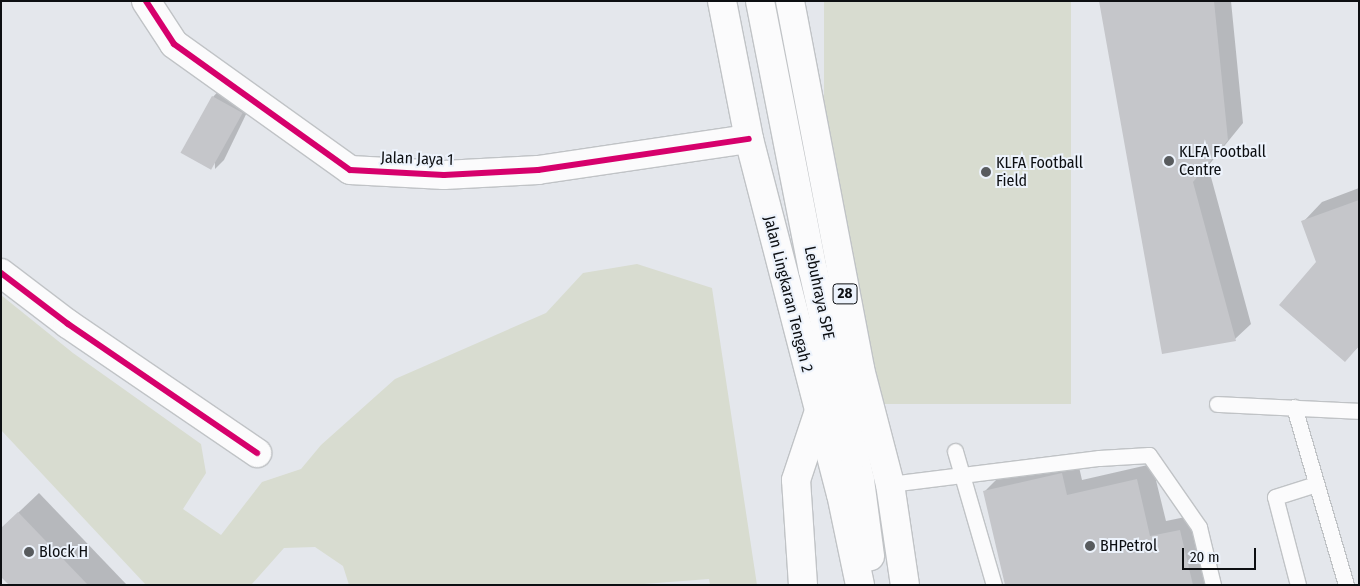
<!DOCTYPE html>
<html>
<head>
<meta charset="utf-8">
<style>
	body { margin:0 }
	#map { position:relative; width:1360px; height:586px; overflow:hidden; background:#e4e7ec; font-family:"Fira Sans Condensed",sans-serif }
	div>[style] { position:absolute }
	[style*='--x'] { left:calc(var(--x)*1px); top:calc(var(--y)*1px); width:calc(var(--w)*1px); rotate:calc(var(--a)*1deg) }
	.green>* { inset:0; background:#d8dcd0; transform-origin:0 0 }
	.shadow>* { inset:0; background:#0003 }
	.building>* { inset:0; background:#c5c6ca; transform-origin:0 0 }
	.roads { filter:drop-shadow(1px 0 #c0c3c6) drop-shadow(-1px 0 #c0c3c6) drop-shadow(0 1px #c0c3c6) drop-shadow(0 -1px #c0c3c6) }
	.lane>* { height:15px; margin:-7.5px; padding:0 7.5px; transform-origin:7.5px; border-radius:7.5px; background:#fbfbfc }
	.street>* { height:28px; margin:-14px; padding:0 14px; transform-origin:14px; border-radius:14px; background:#fbfbfc }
	.highway>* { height:28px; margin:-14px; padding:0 14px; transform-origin:14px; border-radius:14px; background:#fbfbfc }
	.cycleway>* { height:6px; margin:-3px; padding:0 3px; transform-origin:3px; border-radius:3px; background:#d6006c }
	.dots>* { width:14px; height:14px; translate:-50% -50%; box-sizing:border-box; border:2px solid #edf3fc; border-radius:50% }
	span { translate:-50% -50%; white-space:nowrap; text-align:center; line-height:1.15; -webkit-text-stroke:4px #edf3fc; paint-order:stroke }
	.shield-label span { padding:1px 4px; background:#edf3fc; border:1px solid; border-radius:4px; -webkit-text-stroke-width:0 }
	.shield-label { font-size:15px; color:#0d0f12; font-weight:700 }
	.poi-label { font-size:16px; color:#0d0f12 }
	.left { translate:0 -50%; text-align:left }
	.street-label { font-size:16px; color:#0d0f12 }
	.frame { position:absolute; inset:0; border:2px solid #0d0f12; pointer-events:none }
	.scale { position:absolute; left:1182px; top:548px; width:74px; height:22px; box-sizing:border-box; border:2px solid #0d0f12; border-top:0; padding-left:6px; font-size:15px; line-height:18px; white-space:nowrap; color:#0d0f12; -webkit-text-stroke:4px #edf3fc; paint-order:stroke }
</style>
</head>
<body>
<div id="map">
	<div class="green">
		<i style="left:824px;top:1px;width:247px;height:403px"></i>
		<i style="clip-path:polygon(637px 264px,712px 288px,757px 585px,710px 585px,709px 579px,631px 585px,349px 585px,343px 566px,315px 547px,284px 548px,251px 585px,146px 585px,1px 430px,1px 295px,73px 353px,201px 444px,206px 473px,183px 509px,221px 535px,262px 482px,301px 469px,321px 445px,395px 379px,546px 313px,583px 273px)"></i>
	</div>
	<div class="shadow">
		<i style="clip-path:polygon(1101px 1px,1231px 1px,1243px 123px,1208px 166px,1251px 324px,1235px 339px)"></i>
		<i style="clip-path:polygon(221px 88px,251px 104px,224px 160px,215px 169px,213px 97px)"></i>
		<i style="clip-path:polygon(1359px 188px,1359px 346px,1345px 360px,1318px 262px,1303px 222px,1322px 202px)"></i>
		<i style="clip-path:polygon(1077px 458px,1082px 480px,1152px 464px,1166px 521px,1195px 515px,1212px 585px,1007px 585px,985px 491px,1001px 475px)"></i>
		<i style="clip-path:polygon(39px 493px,127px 585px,10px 585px,1px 529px)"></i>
	</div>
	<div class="building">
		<i style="clip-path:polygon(1099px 1px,1214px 1px,1228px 140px,1193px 182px,1236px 341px,1162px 354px)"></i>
		<i style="left:212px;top:96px;width:35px;height:65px;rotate:29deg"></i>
		<i style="clip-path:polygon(1359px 200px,1359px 346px,1345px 362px,1279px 305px,1316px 262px,1301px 221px)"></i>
		<i style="clip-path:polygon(1062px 473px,1067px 495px,1137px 479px,1150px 536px,1180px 530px,1193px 585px,1005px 585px,983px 491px)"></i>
		<i style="clip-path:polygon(18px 512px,88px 585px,9px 585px,1px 577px,1px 528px)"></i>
	</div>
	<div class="roads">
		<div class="lane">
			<i style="--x:1217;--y:404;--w:142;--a:2.8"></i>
			<i style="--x:1294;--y:407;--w:185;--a:73.7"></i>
			<i style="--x:955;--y:451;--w:140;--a:73.8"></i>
			<i style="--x:890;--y:484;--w:211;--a:-7.1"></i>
			<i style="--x:1099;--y:458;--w:50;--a:-3.4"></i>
			<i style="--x:1149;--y:455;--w:88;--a:55.2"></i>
			<i style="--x:1199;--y:527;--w:60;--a:76.4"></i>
			<i style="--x:1298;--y:585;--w:91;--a:-104.6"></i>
			<i style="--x:1275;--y:497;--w:43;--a:-17.6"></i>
		</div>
		<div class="street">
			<i style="--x:146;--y:1;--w:51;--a:56.9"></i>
			<i style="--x:174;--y:44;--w:216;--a:35.6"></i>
			<i style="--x:350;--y:170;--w:94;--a:3"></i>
			<i style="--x:444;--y:175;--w:94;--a:-3"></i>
			<i style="--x:538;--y:170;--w:213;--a:-8.4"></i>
			<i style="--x:1;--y:273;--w:84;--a:37.3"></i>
			<i style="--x:68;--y:324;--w:229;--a:34.3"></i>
		</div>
		<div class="highway">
			<i style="--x:722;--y:1;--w:141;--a:78.9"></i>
			<i style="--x:749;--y:139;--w:367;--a:75.5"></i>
			<i style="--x:841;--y:494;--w:93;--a:78.2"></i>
			<i style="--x:760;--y:1;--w:274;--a:78.9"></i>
			<i style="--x:813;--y:270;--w:215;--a:77.4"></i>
			<i style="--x:860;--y:480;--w:77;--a:82.5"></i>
			<i style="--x:790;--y:1;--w:375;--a:79.2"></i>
			<i style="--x:860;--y:369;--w:119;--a:75.4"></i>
			<i style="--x:890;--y:484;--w:102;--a:81.6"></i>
			<i style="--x:803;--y:585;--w:105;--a:-93.8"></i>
			<i style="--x:796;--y:480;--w:70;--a:-71.6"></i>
		</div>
	</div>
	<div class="cycleway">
		<i style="--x:146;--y:1;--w:51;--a:56.9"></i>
		<i style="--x:174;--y:44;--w:216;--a:35.6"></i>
		<i style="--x:350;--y:170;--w:94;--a:3"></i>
		<i style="--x:444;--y:175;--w:94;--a:-3"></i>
		<i style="--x:538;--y:170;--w:213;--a:-8.4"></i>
		<i style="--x:1;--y:273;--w:84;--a:37.3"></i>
		<i style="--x:68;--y:324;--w:229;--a:34.3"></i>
	</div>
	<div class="dots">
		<i style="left:1169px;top:161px;background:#585b5e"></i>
		<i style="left:986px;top:172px;background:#585b5e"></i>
		<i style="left:1090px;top:546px;background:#585b5e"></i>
		<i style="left:29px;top:552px;background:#585b5e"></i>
	</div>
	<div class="shield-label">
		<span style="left:845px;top:294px">28</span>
	</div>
	<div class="poi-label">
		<span class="left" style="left:1179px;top:161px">KLFA Football<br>Centre</span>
		<span class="left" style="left:996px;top:172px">KLFA Football<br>Field</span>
		<span class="left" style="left:1100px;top:546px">BHPetrol</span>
		<span class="left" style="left:39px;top:552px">Block H</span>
	</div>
	<div class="street-label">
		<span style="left:417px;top:159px;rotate:2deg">Jalan Jaya 1</span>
		<span style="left:819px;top:293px;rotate:78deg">Lebuhraya SPE</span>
		<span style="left:788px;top:294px;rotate:76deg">Jalan Lingkaran Tengah 2</span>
	</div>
	<div class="frame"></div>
	<div class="scale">20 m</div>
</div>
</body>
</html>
